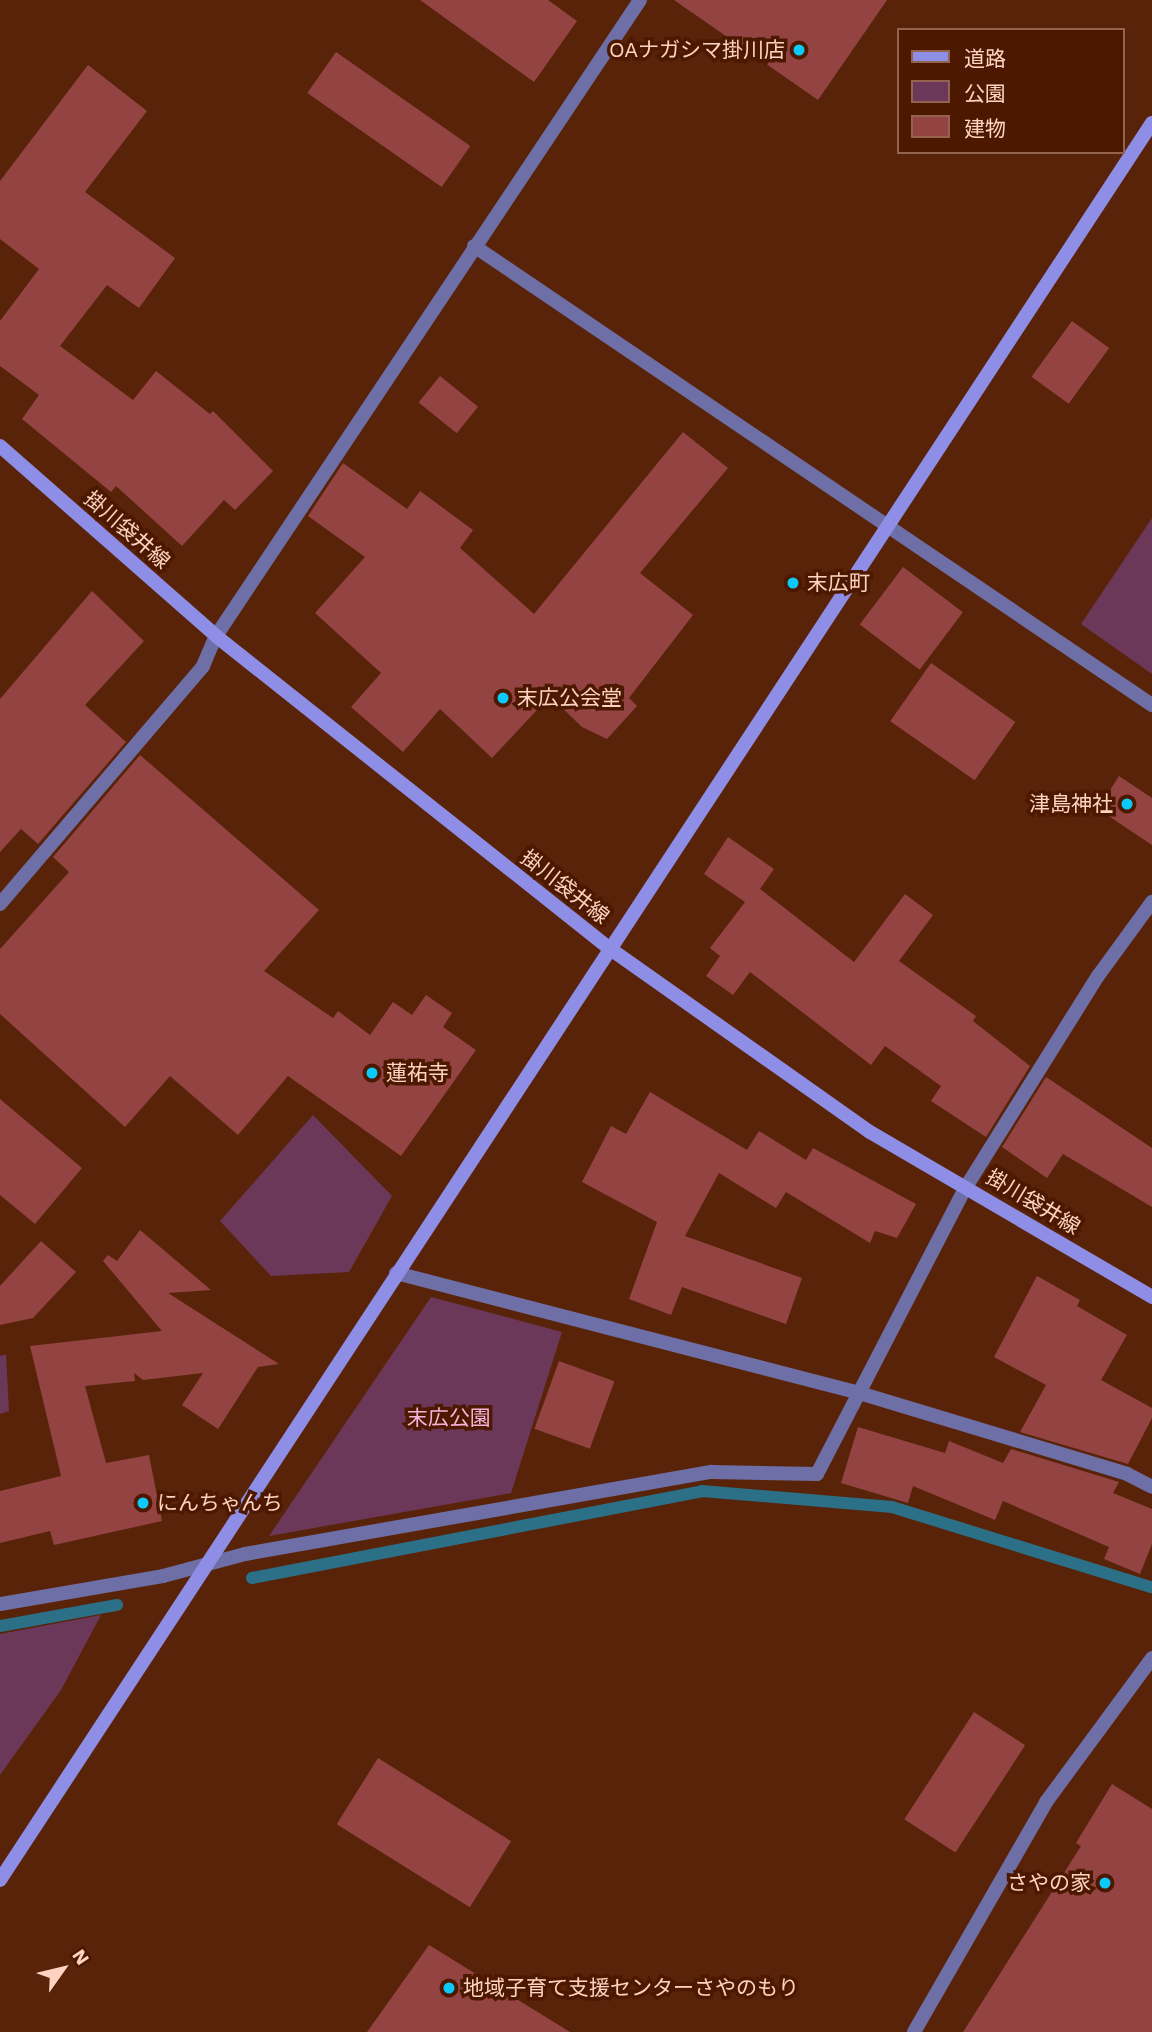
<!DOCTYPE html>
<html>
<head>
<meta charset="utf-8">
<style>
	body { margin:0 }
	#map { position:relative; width:1152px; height:2032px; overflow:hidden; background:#582309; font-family:"Work Sans","Noto Sans JP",sans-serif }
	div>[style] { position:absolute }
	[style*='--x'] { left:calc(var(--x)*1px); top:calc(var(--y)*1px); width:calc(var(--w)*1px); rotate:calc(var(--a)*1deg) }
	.green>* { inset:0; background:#6c3859 }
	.stream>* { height:12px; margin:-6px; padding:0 6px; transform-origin:6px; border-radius:6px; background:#2b7087 }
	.building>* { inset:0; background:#934342; transform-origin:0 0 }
	.street>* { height:14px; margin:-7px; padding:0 7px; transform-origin:7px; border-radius:7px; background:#6e6fa6 }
	.secondary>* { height:14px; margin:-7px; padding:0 7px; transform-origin:7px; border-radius:7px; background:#8f8ee6 }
	.dots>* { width:19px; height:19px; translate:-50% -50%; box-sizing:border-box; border:4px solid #4d1800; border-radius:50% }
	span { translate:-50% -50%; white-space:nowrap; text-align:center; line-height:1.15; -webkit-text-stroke:7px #4d1800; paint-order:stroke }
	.poi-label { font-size:21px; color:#fed3c1 }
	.right { translate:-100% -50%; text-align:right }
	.left { translate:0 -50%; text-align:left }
	.street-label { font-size:21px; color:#fed3c1 }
	.park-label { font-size:21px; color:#f6b1da }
	.legend { position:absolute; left:897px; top:28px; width:228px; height:126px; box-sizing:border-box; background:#4d1800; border:2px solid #94634d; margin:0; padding:9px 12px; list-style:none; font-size:21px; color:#fed3c1 }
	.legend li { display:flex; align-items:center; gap:14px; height:35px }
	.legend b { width:35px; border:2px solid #94634d }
	.north { position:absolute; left:28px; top:1934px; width:70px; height:70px; -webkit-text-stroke:5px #4d1800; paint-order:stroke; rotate:56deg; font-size:19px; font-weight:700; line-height:28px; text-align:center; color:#fed3c1 }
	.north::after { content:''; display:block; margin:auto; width:24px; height:32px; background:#fed3c1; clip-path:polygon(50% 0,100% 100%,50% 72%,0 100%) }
</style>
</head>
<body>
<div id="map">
	<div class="green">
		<i style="clip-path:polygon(1152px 518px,1152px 674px,1081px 624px)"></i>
		<i style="clip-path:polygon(313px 1115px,392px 1196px,349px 1272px,271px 1276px,220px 1221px)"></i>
		<i style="clip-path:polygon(431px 1297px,562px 1332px,511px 1493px,269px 1536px)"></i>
		<i style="clip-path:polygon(6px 1354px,9px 1411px,0 1414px,0 1356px)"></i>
		<i style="clip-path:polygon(101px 1615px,61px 1690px,0 1775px,0 1634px)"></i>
	</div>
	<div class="stream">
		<i style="--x:252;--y:1578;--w:458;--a:-10.9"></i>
		<i style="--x:702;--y:1491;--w:191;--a:4.8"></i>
		<i style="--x:892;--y:1507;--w:271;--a:17.2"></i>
		<i style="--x:0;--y:1626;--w:119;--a:-10.2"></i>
	</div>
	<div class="building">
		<i style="clip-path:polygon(420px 0,548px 0,577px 21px,534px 82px)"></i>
		<i style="clip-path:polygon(674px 0,887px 0,818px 100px)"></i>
		<i style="left:336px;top:52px;width:164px;height:50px;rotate:35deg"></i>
		<i style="clip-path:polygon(88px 65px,147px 111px,85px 192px,175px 258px,139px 308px,107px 285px,60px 346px,133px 400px,156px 371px,210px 414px,213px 411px,273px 471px,235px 510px,224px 500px,182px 546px,116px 486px,111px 492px,22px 419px,39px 395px,0 366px,0 321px,39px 269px,0 239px,0 181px)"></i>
		<i style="left:1072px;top:321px;width:46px;height:69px;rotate:36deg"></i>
		<i style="left:440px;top:376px;width:49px;height:34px;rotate:39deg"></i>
		<i style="clip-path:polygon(683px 432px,728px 468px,640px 573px,693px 615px,629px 698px,637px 706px,607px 739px,582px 727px,550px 696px,492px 758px,440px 709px,403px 752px,351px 707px,381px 673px,315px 613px,365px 557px,308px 516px,343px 463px,407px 509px,420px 491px,473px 530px,460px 548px,534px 614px)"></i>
		<i style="left:903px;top:567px;width:75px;height:72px;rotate:37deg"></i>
		<i style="clip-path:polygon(92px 591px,144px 641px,85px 705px,126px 742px,38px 844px,21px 829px,0 852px,0 699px)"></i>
		<i style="left:931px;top:663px;width:103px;height:71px;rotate:35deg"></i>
		<i style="clip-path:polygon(140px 755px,319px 910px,264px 971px,333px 1018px,338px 1011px,370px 1035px,393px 1002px,412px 1015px,426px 995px,452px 1013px,443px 1027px,476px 1050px,401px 1156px,288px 1076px,238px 1135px,170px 1076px,125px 1127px,0 1014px,0 949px,69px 872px,53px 857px)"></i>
		<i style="clip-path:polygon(1119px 776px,1152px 798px,1152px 845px,1098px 809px)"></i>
		<i style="clip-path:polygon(728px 837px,774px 869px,760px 889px,854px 962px,905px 894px,933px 915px,899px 961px,976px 1016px,973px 1021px,1030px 1066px,986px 1137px,931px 1101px,941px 1086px,885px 1046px,871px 1065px,750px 972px,733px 995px,706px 976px,720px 956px,710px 948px,745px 902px,704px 874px)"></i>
		<i style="clip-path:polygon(1046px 1077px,1152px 1148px,1152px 1207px,1063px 1154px,1047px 1178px,1002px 1147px)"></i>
		<i style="clip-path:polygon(650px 1092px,747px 1150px,759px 1131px,806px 1160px,813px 1148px,916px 1204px,897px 1238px,875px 1231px,870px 1243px,786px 1192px,776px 1208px,719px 1173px,685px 1236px,802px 1278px,786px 1324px,682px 1287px,671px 1315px,629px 1299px,657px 1222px,582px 1182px,611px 1126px,626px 1134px)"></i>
		<i style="clip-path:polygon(0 1099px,82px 1168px,35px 1224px,0 1195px)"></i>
		<i style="clip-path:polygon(140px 1230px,211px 1290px,168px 1293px,279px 1364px,258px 1367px,218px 1429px,182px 1405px,203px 1373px,143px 1380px,134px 1373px,135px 1381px,85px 1386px,106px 1463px,149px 1455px,162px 1521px,54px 1545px,50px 1531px,0 1543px,0 1491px,61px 1476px,30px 1346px,162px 1331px,103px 1261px,108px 1255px,117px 1261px)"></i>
		<i style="clip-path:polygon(41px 1241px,76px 1272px,33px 1318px,0 1325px,0 1286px)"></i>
		<i style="clip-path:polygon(1037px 1276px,1080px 1300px,1077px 1306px,1127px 1335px,1101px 1380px,1152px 1408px,1152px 1418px,1128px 1464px,1020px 1432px,1046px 1385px,994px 1357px)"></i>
		<i style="left:559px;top:1361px;width:59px;height:72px;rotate:20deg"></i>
		<i style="clip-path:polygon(858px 1427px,945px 1453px,949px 1441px,1003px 1463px,1011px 1449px,1119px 1482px,1113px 1493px,1152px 1509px,1152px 1544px,1140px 1574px,1104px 1559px,1109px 1547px,1003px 1501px,995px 1520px,913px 1486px,908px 1503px,841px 1483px)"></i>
		<i style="left:974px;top:1712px;width:61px;height:128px;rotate:33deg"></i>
		<i style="left:378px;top:1758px;width:157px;height:78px;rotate:32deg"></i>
		<i style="clip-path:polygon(1112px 1784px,1152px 1809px,1152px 2032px,963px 2032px,1081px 1846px,1076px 1843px)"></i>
		<i style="clip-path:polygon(429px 1945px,570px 2032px,367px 2032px)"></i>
	</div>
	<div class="street">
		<i style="--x:474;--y:246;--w:819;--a:34.1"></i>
		<i style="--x:0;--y:904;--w:313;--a:-49.5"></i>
		<i style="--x:203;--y:666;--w:33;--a:-67"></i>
		<i style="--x:216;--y:636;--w:764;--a:-56.31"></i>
		<i style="--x:396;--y:1273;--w:475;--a:14.5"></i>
		<i style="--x:856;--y:1392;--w:283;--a:16.8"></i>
		<i style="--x:1127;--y:1474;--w:28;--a:27"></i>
		<i style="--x:0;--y:1604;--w:165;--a:-9.7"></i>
		<i style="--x:163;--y:1576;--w:85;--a:-15"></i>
		<i style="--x:245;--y:1554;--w:473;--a:-10"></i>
		<i style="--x:711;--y:1472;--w:106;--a:1.1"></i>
		<i style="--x:817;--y:1474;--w:323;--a:-62.6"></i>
		<i style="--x:966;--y:1187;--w:249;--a:-58"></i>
		<i style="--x:1098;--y:976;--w:92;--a:-53.9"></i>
		<i style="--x:914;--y:2032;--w:265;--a:-60.1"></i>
		<i style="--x:1046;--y:1802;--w:179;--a:-53.6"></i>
	</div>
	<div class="secondary">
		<i style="--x:0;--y:446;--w:288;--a:41.3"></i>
		<i style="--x:216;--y:636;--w:502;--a:38.45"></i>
		<i style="--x:609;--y:948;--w:319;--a:35.2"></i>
		<i style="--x:870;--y:1132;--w:327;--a:30.3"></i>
		<i style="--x:0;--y:1880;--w:2101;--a:-56.75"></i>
	</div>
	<div class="dots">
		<i style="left:799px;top:50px;background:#0acafa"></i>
		<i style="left:793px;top:583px;background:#0acafa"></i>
		<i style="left:503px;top:698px;background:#0acafa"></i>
		<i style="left:1127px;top:804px;background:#0acafa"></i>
		<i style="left:372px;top:1073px;background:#0acafa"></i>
		<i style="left:143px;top:1503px;background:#0acafa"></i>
		<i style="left:1105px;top:1883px;background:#0acafa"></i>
		<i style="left:449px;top:1988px;background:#0acafa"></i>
	</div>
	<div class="poi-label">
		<span class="right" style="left:785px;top:50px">OAナガシマ掛川店</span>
		<span class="left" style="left:807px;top:583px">末広町</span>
		<span class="left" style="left:517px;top:698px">末広公会堂</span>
		<span class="right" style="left:1113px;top:804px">津島神社</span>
		<span class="left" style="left:386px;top:1073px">蓮祐寺</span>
		<span class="left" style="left:157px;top:1503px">にんちゃんち</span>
		<span class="right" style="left:1091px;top:1883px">さやの家</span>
		<span class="left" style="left:463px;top:1988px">地域子育て支援センターさやのもり</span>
	</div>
	<div class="street-label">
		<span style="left:127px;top:530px;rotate:41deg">掛川袋井線</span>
		<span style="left:565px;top:887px;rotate:38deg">掛川袋井線</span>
		<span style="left:1033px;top:1202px;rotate:31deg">掛川袋井線</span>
	</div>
	<div class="park-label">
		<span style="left:449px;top:1418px">末広公園</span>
	</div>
	<ul class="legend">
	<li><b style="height:9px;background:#8f8ee6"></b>道路</li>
	<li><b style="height:19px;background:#6c3859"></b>公園</li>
	<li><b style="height:19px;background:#934342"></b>建物</li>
	</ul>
	<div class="north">N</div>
</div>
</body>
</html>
